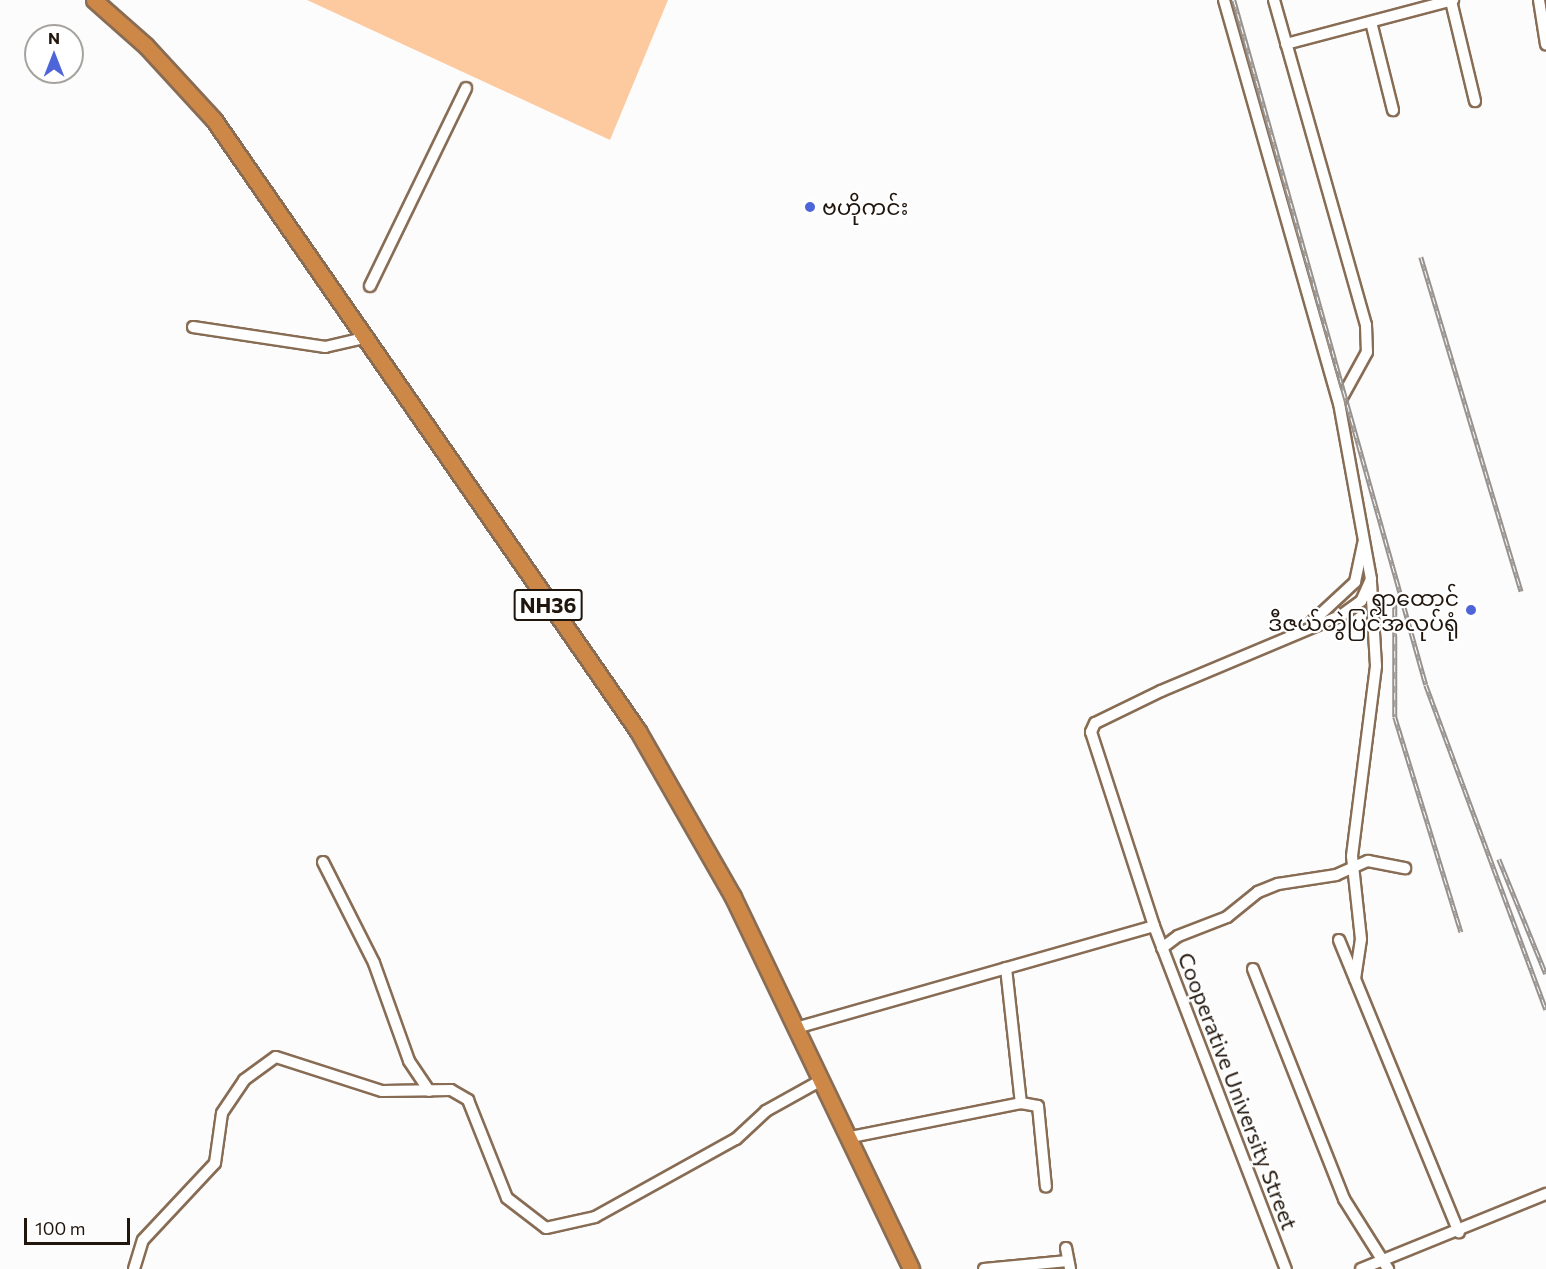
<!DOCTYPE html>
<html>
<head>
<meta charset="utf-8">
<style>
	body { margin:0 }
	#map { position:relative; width:1546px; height:1269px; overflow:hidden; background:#fcfcfc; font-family:Commissioner,"Noto Sans Myanmar",sans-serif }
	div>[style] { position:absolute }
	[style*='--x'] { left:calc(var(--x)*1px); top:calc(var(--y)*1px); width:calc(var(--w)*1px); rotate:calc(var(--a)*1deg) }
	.green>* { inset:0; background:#fdc99e }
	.roads { filter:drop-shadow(2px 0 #886c54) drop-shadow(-2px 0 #886c54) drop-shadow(0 2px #886c54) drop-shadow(0 -2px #886c54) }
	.minor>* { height:10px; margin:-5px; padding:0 5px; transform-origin:5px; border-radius:5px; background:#fff }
	.highway>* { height:15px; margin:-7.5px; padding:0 7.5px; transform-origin:7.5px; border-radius:7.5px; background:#cd8747 }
	.rail>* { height:4.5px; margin-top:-2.25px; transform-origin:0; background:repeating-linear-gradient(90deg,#fff 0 7px,#97928e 0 14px); box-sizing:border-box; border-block:2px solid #97928e }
	.dots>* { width:16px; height:16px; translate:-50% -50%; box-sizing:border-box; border:3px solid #fff; border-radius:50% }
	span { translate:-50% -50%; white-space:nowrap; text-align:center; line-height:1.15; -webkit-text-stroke:4.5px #fff; paint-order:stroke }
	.shield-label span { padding:2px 4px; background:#fff; border:2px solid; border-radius:4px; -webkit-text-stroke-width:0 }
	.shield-label { font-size:21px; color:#21160d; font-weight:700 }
	.poi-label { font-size:22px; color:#21160d }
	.left { translate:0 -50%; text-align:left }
	.right { translate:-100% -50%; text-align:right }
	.street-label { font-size:22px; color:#21160d }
	.north { position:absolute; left:24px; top:24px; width:60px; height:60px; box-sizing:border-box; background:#fff; border:2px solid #a6a29e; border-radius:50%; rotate:0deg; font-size:16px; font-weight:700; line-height:24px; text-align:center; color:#21160d }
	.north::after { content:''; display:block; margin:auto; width:21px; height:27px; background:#4e65da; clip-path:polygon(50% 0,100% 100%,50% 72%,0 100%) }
	.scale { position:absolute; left:24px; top:1218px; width:106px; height:27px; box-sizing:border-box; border:3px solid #21160d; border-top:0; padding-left:8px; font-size:18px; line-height:21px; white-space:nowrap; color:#21160d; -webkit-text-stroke:4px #fff; paint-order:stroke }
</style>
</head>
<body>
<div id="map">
	<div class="green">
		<i style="clip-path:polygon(307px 0,668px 0,610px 140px)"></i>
	</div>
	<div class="roads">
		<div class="minor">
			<i style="--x:1224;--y:0;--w:419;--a:74.1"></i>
			<i style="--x:1274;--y:0;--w:338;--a:74.2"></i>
			<i style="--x:1366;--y:325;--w:27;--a:88"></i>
			<i style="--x:1367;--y:352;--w:58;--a:118.8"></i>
			<i style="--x:1339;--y:403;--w:179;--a:79.7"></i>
			<i style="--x:1371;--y:579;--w:24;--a:114"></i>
			<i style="--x:1361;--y:601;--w:24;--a:144"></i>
			<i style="--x:1342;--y:615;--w:196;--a:157.2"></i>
			<i style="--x:1161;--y:691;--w:73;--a:154.1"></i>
			<i style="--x:1095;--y:723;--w:10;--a:114"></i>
			<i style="--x:1091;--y:732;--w:204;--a:72"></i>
			<i style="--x:1154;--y:926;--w:368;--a:69"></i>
			<i style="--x:1539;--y:0;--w:45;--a:81"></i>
			<i style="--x:1451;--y:1;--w:103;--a:76.5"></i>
			<i style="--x:1371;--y:22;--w:91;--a:76"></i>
			<i style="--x:1286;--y:44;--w:173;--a:-14.8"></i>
			<i style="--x:370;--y:286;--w:220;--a:-64.1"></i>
			<i style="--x:193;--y:327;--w:134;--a:8.6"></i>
			<i style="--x:325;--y:347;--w:44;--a:-13.1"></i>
			<i style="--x:1312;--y:622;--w:59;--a:-42.9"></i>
			<i style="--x:1355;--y:582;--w:40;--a:-78"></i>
			<i style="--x:323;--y:862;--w:113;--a:63.2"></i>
			<i style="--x:374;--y:963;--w:104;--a:70.3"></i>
			<i style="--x:409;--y:1061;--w:36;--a:56"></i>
			<i style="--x:1339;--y:940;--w:316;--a:67.7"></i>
			<i style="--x:1162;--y:948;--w:20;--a:-37"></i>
			<i style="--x:1178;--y:936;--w:53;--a:-21.2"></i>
			<i style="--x:1227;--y:917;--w:40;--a:-39"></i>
			<i style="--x:1258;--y:892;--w:22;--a:-22"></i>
			<i style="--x:1278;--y:884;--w:59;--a:-8.8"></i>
			<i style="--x:1336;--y:875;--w:35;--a:-24"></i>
			<i style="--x:1368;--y:861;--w:38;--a:11"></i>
			<i style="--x:1006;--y:968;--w:136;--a:83.7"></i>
			<i style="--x:1253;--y:969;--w:247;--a:68.4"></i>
			<i style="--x:1344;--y:1199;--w:83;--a:57.8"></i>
			<i style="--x:1355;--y:979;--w:40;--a:-81.5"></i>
			<i style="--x:1361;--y:939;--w:83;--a:-96.2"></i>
			<i style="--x:1352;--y:856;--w:192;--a:-82.8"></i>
			<i style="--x:1376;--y:666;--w:83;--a:-93.4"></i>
			<i style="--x:796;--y:1028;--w:372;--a:-15.9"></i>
			<i style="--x:851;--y:1137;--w:173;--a:-11.3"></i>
			<i style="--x:1021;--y:1103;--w:17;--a:10"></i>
			<i style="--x:1038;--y:1106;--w:81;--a:84.4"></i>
			<i style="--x:1066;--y:1248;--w:21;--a:79"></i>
			<i style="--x:134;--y:1269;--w:30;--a:-73"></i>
			<i style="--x:143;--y:1240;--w:105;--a:-46.9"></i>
			<i style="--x:215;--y:1163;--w:50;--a:-82"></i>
			<i style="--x:222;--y:1113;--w:40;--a:-56"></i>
			<i style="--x:244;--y:1080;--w:39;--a:-36"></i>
			<i style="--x:276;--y:1057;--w:111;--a:17.8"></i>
			<i style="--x:382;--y:1091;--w:69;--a:-0.8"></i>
			<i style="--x:451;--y:1090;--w:20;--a:30"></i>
			<i style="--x:468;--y:1100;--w:105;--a:68.3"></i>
			<i style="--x:507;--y:1198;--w:49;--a:37.6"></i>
			<i style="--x:546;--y:1228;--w:50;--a:-12.7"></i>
			<i style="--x:595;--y:1217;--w:161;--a:-29"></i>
			<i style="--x:736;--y:1139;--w:41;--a:-43"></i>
			<i style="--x:766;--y:1111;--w:62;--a:-29.1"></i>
			<i style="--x:984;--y:1269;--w:84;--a:-5.4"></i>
			<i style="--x:1361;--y:1269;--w:200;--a:-22.1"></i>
		</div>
		<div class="highway">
			<i style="--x:94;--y:0;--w:69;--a:41.5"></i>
			<i style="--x:146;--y:46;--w:100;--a:47.4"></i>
			<i style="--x:214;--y:120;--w:744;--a:55.24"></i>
			<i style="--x:638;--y:731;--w:191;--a:60.2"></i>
			<i style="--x:733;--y:897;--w:412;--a:64.4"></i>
		</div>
	</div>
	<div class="rail">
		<i style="--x:1234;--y:0;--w:711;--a:74.34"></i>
		<i style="--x:1426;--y:685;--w:346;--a:69.7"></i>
		<i style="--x:1421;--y:257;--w:349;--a:73.3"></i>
		<i style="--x:1395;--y:595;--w:122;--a:90"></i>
		<i style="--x:1395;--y:717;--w:225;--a:72.9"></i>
		<i style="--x:1499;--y:859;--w:124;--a:67.8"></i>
	</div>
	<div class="dots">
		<i style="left:810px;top:207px;background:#4e65da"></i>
		<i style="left:1471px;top:610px;background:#4e65da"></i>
	</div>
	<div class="shield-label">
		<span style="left:548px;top:605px">NH36</span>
	</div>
	<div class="poi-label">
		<span class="left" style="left:822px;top:207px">ဗဟိုကင်း</span>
		<span class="right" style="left:1459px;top:610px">ရွာထောင်<br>ဒီဇယ်တွဲပြင်အလုပ်ရုံ</span>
	</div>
	<div class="street-label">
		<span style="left:1238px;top:1091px;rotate:69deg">Cooperative University Street</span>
	</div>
	<div class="north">N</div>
	<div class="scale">100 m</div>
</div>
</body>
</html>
